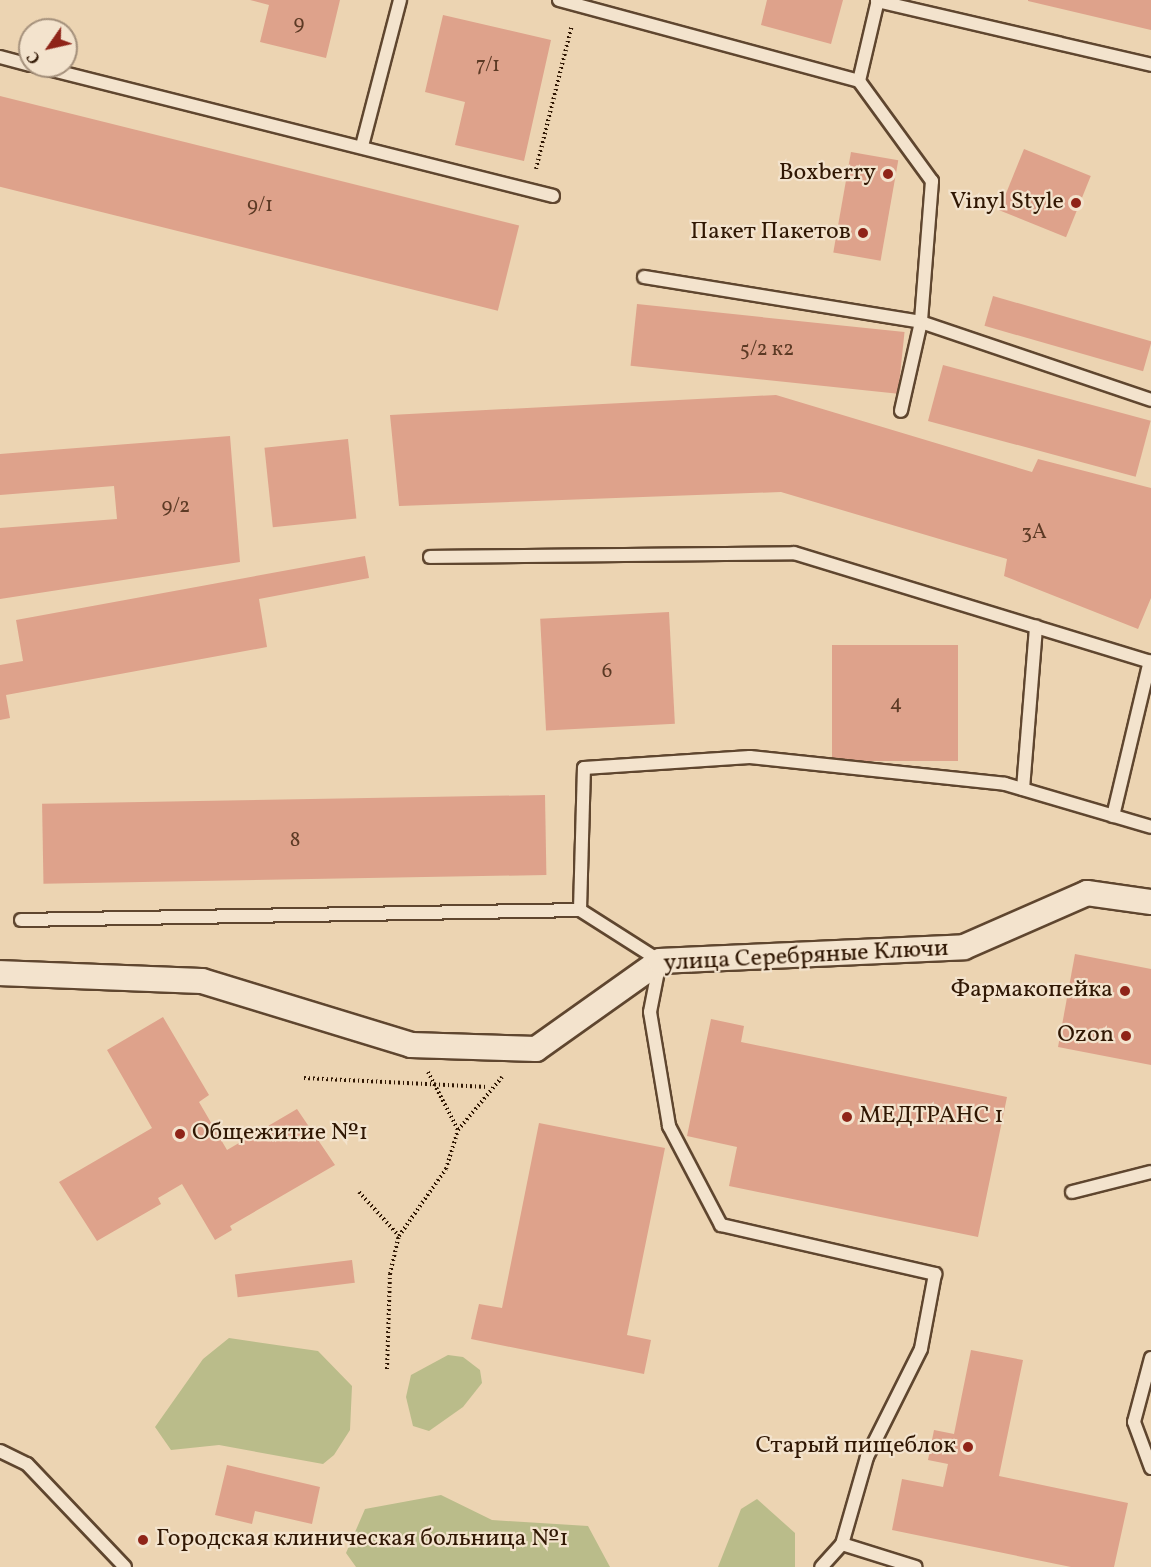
<!DOCTYPE html>
<html>
<head>
<meta charset="utf-8">
<style>
	body { margin:0 }
	#map { position:relative; width:1151px; height:1567px; overflow:hidden; background:#ecd4b2; font-family:Vollkorn,serif }
	div>[style] { position:absolute }
	[style*='--x'] { left:calc(var(--x)*1px); top:calc(var(--y)*1px); width:calc(var(--w)*1px); rotate:calc(var(--a)*1deg) }
	.green>* { inset:0; background:#babc8a }
	.building>* { inset:0; background:#dea28b; transform-origin:0 0 }
	.path>* { height:4px; margin-top:-2px; transform-origin:0; background:repeating-linear-gradient(90deg,#301703 0 1.5px,transparent 0 4.5px) }
	.roads { filter:drop-shadow(2px 0 #5f462f) drop-shadow(-2px 0 #5f462f) drop-shadow(0 2px #5f462f) drop-shadow(0 -2px #5f462f) }
	.service>* { height:12px; margin:-6px; padding:0 6px; transform-origin:6px; border-radius:6px; background:#f3e3cd }
	.minor>* { height:24px; margin:-12px; padding:0 12px; transform-origin:12px; border-radius:12px; background:#f3e3cd }
	.dots>* { width:16px; height:16px; translate:-50% -50%; box-sizing:border-box; border:3px solid #f3e3cd; border-radius:50% }
	span { translate:-50% -50%; white-space:nowrap; text-align:center; line-height:1.15; -webkit-text-stroke:4.5px #f3e3cd; paint-order:stroke }
	.number-label { font-size:21px; color:#5c3a25 }
	.number-label span { -webkit-text-stroke-width:0 }
	.poi-label { font-size:24px; color:#301703 }
	.right { translate:-100% -50%; text-align:right }
	.left { translate:0 -50%; text-align:left }
	.street-label { font-size:24px; color:#301703 }
	.north { position:absolute; left:18px; top:18px; width:60px; height:60px; box-sizing:border-box; background:#f3e3cd; border:2px solid #a5917c; border-radius:50%; rotate:236deg; font-size:16px; font-weight:700; line-height:24px; text-align:center; color:#301703 }
	.north::after { content:''; display:block; margin:auto; width:21px; height:27px; background:#8f2418; clip-path:polygon(50% 0,100% 100%,50% 72%,0 100%) }
</style>
</head>
<body>
<div id="map">
	<div class="green">
		<i style="clip-path:polygon(229px 1338px,318px 1351px,352px 1386px,350px 1430px,334px 1455px,323px 1464px,219px 1445px,171px 1450px,155px 1427px,203px 1359px)"></i>
		<i style="clip-path:polygon(448px 1355px,463px 1357px,480px 1370px,482px 1383px,463px 1407px,429px 1431px,413px 1426px,406px 1397px,411px 1375px)"></i>
		<i style="clip-path:polygon(441px 1495px,492px 1520px,588px 1526px,610px 1567px,356px 1567px,346px 1553px,365px 1509px)"></i>
		<i style="clip-path:polygon(757px 1499px,795px 1533px,795px 1567px,718px 1567px,741px 1509px)"></i>
	</div>
	<div class="building">
		<i style="clip-path:polygon(250px 0,340px 0,326px 58px,260px 42px,269px 5px)"></i>
		<i style="clip-path:polygon(767px 0,843px 0,831px 44px,761px 25px)"></i>
		<i style="clip-path:polygon(1028px 0,1151px 0,1151px 30px,1028px 1px)"></i>
		<i style="clip-path:polygon(443px 15px,551px 40px,524px 161px,455px 145px,465px 102px,425px 92px)"></i>
		<i style="left:0;top:96px;width:535px;height:88px;rotate:14deg"></i>
		<i style="left:1024px;top:149px;width:72px;height:66px;rotate:22deg"></i>
		<i style="left:851px;top:152px;width:48px;height:102px;rotate:10deg"></i>
		<i style="left:993px;top:296px;width:165px;height:31px;rotate:16deg"></i>
		<i style="left:637px;top:304px;width:269px;height:62px;rotate:6deg"></i>
		<i style="left:943px;top:365px;width:215px;height:58px;rotate:15deg"></i>
		<i style="clip-path:polygon(776px 395px,1032px 472px,1038px 459px,1151px 488px,1151px 598px,1138px 629px,1004px 576px,1007px 559px,781px 492px,399px 506px,390px 415px)"></i>
		<i style="clip-path:polygon(230px 436px,240px 562px,0 599px,0 528px,117px 519px,114px 486px,0 495px,0 454px)"></i>
		<i style="left:348px;top:439px;width:80px;height:84px;rotate:84deg"></i>
		<i style="clip-path:polygon(365px 556px,369px 578px,259px 599px,267px 647px,6px 695px,10px 718px,0 720px,0 665px,23px 661px,16px 620px)"></i>
		<i style="left:669px;top:612px;width:112px;height:129px;rotate:87deg"></i>
		<i style="left:958px;top:645px;width:116px;height:126px;rotate:90deg"></i>
		<i style="left:545px;top:795px;width:80px;height:503px;rotate:89deg"></i>
		<i style="clip-path:polygon(1075px 954px,1151px 969px,1151px 1065px,1058px 1047px)"></i>
		<i style="clip-path:polygon(163px 1017px,209px 1095px,199px 1102px,227px 1150px,297px 1109px,335px 1165px,230px 1226px,232px 1230px,215px 1240px,182px 1184px,158px 1198px,161px 1204px,97px 1241px,59px 1182px,152px 1128px,107px 1050px)"></i>
		<i style="clip-path:polygon(711px 1019px,744px 1026px,741px 1042px,1007px 1097px,978px 1237px,729px 1186px,737px 1147px,687px 1136px)"></i>
		<i style="clip-path:polygon(539px 1123px,665px 1148px,627px 1335px,651px 1340px,644px 1374px,471px 1339px,479px 1304px,502px 1308px)"></i>
		<i style="left:352px;top:1260px;width:23px;height:118px;rotate:83deg"></i>
		<i style="clip-path:polygon(971px 1350px,1023px 1360px,999px 1476px,1128px 1503px,1114px 1567px,1071px 1567px,892px 1530px,902px 1479px,943px 1487px,948px 1464px,928px 1460px,934px 1430px,954px 1434px)"></i>
		<i style="clip-path:polygon(227px 1465px,320px 1487px,312px 1524px,255px 1511px,252px 1524px,215px 1515px)"></i>
	</div>
	<div class="path">
		<i style="--x:536;--y:169;--w:148;--a:-76"></i>
		<i style="--x:428;--y:1072;--w:65;--a:62.7"></i>
		<i style="--x:304;--y:1078;--w:184;--a:2.8"></i>
		<i style="--x:359;--y:1192;--w:59;--a:47.7"></i>
		<i style="--x:387;--y:1369;--w:95;--a:-88.2"></i>
		<i style="--x:390;--y:1274;--w:39;--a:-77"></i>
		<i style="--x:399;--y:1236;--w:82;--a:-55"></i>
		<i style="--x:446;--y:1169;--w:41;--a:-72.9"></i>
		<i style="--x:458;--y:1130;--w:69;--a:-50.3"></i>
	</div>
	<div class="roads">
		<div class="service">
			<i style="--x:559;--y:0;--w:311;--a:15.1"></i>
			<i style="--x:859;--y:81;--w:83;--a:-76.8"></i>
			<i style="--x:877;--y:1;--w:281;--a:13.1"></i>
			<i style="--x:0;--y:57;--w:31;--a:15"></i>
			<i style="--x:36;--y:66;--w:533;--a:14.11"></i>
			<i style="--x:859;--y:81;--w:124;--a:53.9"></i>
			<i style="--x:932;--y:181;--w:141;--a:94.5"></i>
			<i style="--x:921;--y:322;--w:91;--a:102.7"></i>
			<i style="--x:362;--y:146;--w:151;--a:-75.4"></i>
			<i style="--x:644;--y:277;--w:281;--a:9.2"></i>
			<i style="--x:921;--y:322;--w:243;--a:18.7"></i>
			<i style="--x:430;--y:557;--w:364;--a:-0.6"></i>
			<i style="--x:794;--y:553;--w:373;--a:17"></i>
			<i style="--x:1023;--y:789;--w:163;--a:-85.4"></i>
			<i style="--x:1113;--y:816;--w:159;--a:-76.6"></i>
			<i style="--x:580;--y:910;--w:142;--a:-88.4"></i>
			<i style="--x:584;--y:768;--w:166;--a:-3.8"></i>
			<i style="--x:750;--y:757;--w:256;--a:6"></i>
			<i style="--x:1005;--y:784;--w:152;--a:16.4"></i>
			<i style="--x:21;--y:920;--w:559;--a:-1.02"></i>
			<i style="--x:580;--y:910;--w:95;--a:32.5"></i>
			<i style="--x:660;--y:961;--w:52;--a:101.1"></i>
			<i style="--x:650;--y:1012;--w:116;--a:80.5"></i>
			<i style="--x:669;--y:1126;--w:112;--a:62.3"></i>
			<i style="--x:721;--y:1225;--w:220;--a:12.9"></i>
			<i style="--x:935;--y:1274;--w:76;--a:100.6"></i>
			<i style="--x:921;--y:1349;--w:121;--a:116.6"></i>
			<i style="--x:867;--y:1457;--w:91;--a:106"></i>
			<i style="--x:842;--y:1544;--w:31;--a:132"></i>
			<i style="--x:1072;--y:1192;--w:81;--a:-14.2"></i>
			<i style="--x:1151;--y:1358;--w:66;--a:104.9"></i>
			<i style="--x:1134;--y:1422;--w:49;--a:69.7"></i>
			<i style="--x:0;--y:1451;--w:30;--a:26"></i>
			<i style="--x:27;--y:1464;--w:142;--a:46.4"></i>
			<i style="--x:842;--y:1544;--w:77;--a:17.3"></i>
		</div>
		<div class="minor">
			<i style="--x:0;--y:973;--w:202;--a:2.3"></i>
			<i style="--x:202;--y:981;--w:219;--a:17"></i>
			<i style="--x:411;--y:1045;--w:125;--a:1.8"></i>
			<i style="--x:536;--y:1049;--w:152;--a:-35.4"></i>
			<i style="--x:660;--y:961;--w:304;--a:-2.6"></i>
			<i style="--x:964;--y:947;--w:134;--a:-23.7"></i>
			<i style="--x:1087;--y:893;--w:65;--a:8"></i>
		</div>
	</div>
	<div class="dots">
		<i style="left:888px;top:174px;background:#8f2418"></i>
		<i style="left:1076px;top:203px;background:#8f2418"></i>
		<i style="left:863px;top:233px;background:#8f2418"></i>
		<i style="left:1125px;top:991px;background:#8f2418"></i>
		<i style="left:1126px;top:1036px;background:#8f2418"></i>
		<i style="left:847px;top:1117px;background:#8f2418"></i>
		<i style="left:180px;top:1134px;background:#8f2418"></i>
		<i style="left:968px;top:1447px;background:#8f2418"></i>
		<i style="left:143px;top:1540px;background:#8f2418"></i>
	</div>
	<div class="number-label">
		<span style="left:299px;top:24px">9</span>
		<span style="left:488px;top:66px">7/1</span>
		<span style="left:260px;top:206px">9/1</span>
		<span style="left:767px;top:350px">5/2 к2</span>
		<span style="left:176px;top:507px">9/2</span>
		<span style="left:1034px;top:533px">3А</span>
		<span style="left:607px;top:672px">6</span>
		<span style="left:896px;top:704px">4</span>
		<span style="left:295px;top:841px">8</span>
	</div>
	<div class="poi-label">
		<span class="right" style="left:876px;top:174px">Boxberry</span>
		<span class="right" style="left:1064px;top:203px">Vinyl Style</span>
		<span class="right" style="left:851px;top:233px">Пакет Пакетов</span>
		<span class="right" style="left:1113px;top:991px">Фармакопейка</span>
		<span class="right" style="left:1114px;top:1036px">Ozon</span>
		<span class="left" style="left:859px;top:1117px">МЕДТРАНС 1</span>
		<span class="left" style="left:192px;top:1134px">Общежитие №1</span>
		<span class="right" style="left:956px;top:1447px">Старый пищеблок</span>
		<span class="left" style="left:156px;top:1540px">Городская клиническая больница №1</span>
	</div>
	<div class="street-label">
		<span style="left:806px;top:957px;rotate:-3deg">улица Серебряные Ключи</span>
	</div>
	<div class="north">С</div>
</div>
</body>
</html>
